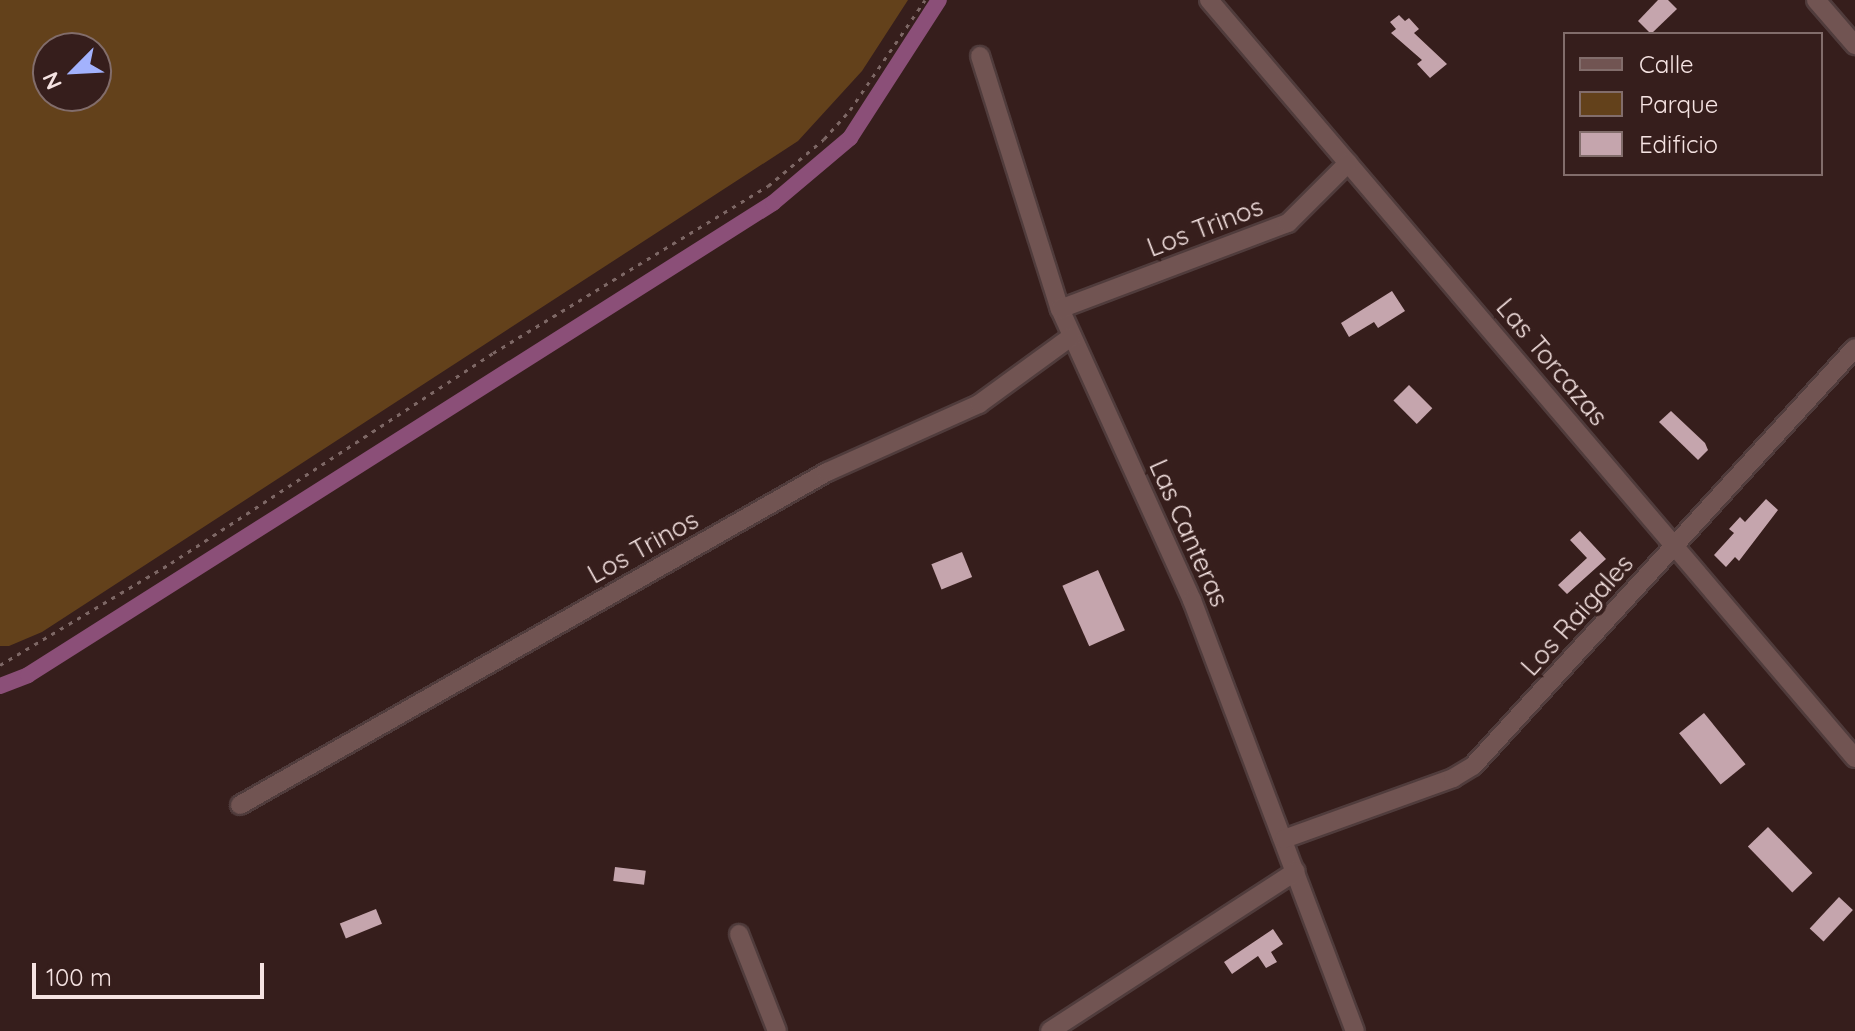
<!DOCTYPE html>
<html>
<head>
<meta charset="utf-8">
<style>
	body { margin:0 }
	#map { position:relative; width:1855px; height:1031px; overflow:hidden; background:#361e1c; font-family:Quicksand,sans-serif }
	div>[style] { position:absolute }
	[style*='--x'] { left:calc(var(--x)*1px); top:calc(var(--y)*1px); width:calc(var(--w)*1px); rotate:calc(var(--a)*1deg) }
	.green>* { inset:0; background:#63411b }
	.canal>* { height:16px; margin:-8px; padding:0 8px; transform-origin:8px; border-radius:8px; background:#8b4f78 }
	.building>* { inset:0; background:#c5a5ad; transform-origin:0 0 }
	.path>* { height:3px; margin-top:-1.5px; transform-origin:0; background:repeating-linear-gradient(90deg,#7d6765 0 4px,transparent 0 10px) }
	.roads { filter:drop-shadow(2px 0 #503c3c) drop-shadow(-2px 0 #503c3c) drop-shadow(0 2px #503c3c) drop-shadow(0 -2px #503c3c) }
	.minor>* { height:18px; margin:-9px; padding:0 9px; transform-origin:9px; border-radius:9px; background:#715452 }
	span { translate:-50% -50%; white-space:nowrap; text-align:center; line-height:1.15; -webkit-text-stroke:8px #361e1c; paint-order:stroke }
	.street-label { font-size:26px; color:#f5e3e2 }
	.legend { position:absolute; left:1563px; top:32px; width:260px; height:144px; box-sizing:border-box; background:#361e1c; border:2px solid #826d6b; margin:0; padding:10px 14px; list-style:none; font-size:24px; color:#f5e3e2 }
	.legend li { display:flex; align-items:center; gap:16px; height:40px }
	.legend b { width:40px; border:2px solid #826d6b }
	.north { position:absolute; left:32px; top:32px; width:80px; height:80px; box-sizing:border-box; background:#361e1c; border:2px solid #826d6b; border-radius:50%; rotate:246deg; font-size:22px; font-weight:700; line-height:32px; text-align:center; color:#f5e3e2 }
	.north::after { content:''; display:block; margin:auto; width:28px; height:36px; background:#a3b2fd; clip-path:polygon(50% 0,100% 100%,50% 72%,0 100%) }
	.scale { position:absolute; left:32px; top:963px; width:232px; height:36px; box-sizing:border-box; border:4px solid #f5e3e2; border-top:0; padding-left:10px; font-size:24px; line-height:28px; white-space:nowrap; color:#f5e3e2; -webkit-text-stroke:6px #361e1c; paint-order:stroke }
</style>
</head>
<body>
<div id="map">
	<div class="green">
		<i style="clip-path:polygon(evenodd,0 0,908px 0,862px 71px,798px 141px,42px 632px,9px 646px,0 646px,0 0,96px 48px,96px 96px,48px 96px,48px 48px,96px 48px)"></i>
	</div>
	<div class="canal">
		<i style="--x:0;--y:686;--w:30;--a:-21"></i>
		<i style="--x:28;--y:675;--w:882;--a:-32.36"></i>
		<i style="--x:773;--y:203;--w:101;--a:-40.2"></i>
		<i style="--x:850;--y:138;--w:164;--a:-57.2"></i>
	</div>
	<div class="building">
		<i style="clip-path:polygon(1658px 0,1668px 0,1677px 9px,1651px 34px,1638px 21px)"></i>
		<i style="clip-path:polygon(1399px 15px,1405px 21px,1409px 18px,1419px 29px,1414px 33px,1447px 64px,1430px 78px,1417px 64px,1422px 60px,1391px 33px,1396px 29px,1390px 22px)"></i>
		<i style="clip-path:polygon(1392px 291px,1405px 311px,1378px 328px,1374px 322px,1349px 337px,1341px 323px)"></i>
		<i style="left:1409px;top:385px;width:33px;height:22px;rotate:45deg"></i>
		<i style="clip-path:polygon(1671px 411px,1705px 443px,1708px 450px,1698px 460px,1659px 422px)"></i>
		<i style="clip-path:polygon(1766px 499px,1778px 510px,1739px 561px,1735px 557px,1726px 567px,1714px 555px,1734px 533px,1729px 529px,1740px 517px,1745px 522px)"></i>
		<i style="clip-path:polygon(1580px 531px,1606px 559px,1567px 594px,1558px 585px,1587px 558px,1570px 540px)"></i>
		<i style="left:962px;top:552px;width:27px;height:33px;rotate:68deg"></i>
		<i style="left:1098px;top:570px;width:66px;height:39px;rotate:66deg"></i>
		<i style="left:1704px;top:713px;width:66px;height:32px;rotate:51deg"></i>
		<i style="left:1768px;top:827px;width:64px;height:28px;rotate:46deg"></i>
		<i style="left:615px;top:867px;width:31px;height:14px;rotate:7deg"></i>
		<i style="left:1839px;top:897px;width:19px;height:43px;rotate:43deg"></i>
		<i style="left:376px;top:909px;width:16px;height:39px;rotate:68deg"></i>
		<i style="clip-path:polygon(1273px 929px,1283px 944px,1271px 952px,1277px 962px,1266px 968px,1258px 956px,1232px 974px,1224px 962px)"></i>
	</div>
	<div class="path">
		<i style="--x:0;--y:665;--w:199;--a:-30.8"></i>
		<i style="--x:171;--y:563;--w:384;--a:-33.1"></i>
		<i style="--x:493;--y:353;--w:322;--a:-31.3"></i>
		<i style="--x:768;--y:186;--w:73;--a:-40"></i>
		<i style="--x:824;--y:139;--w:39;--a:-48"></i>
		<i style="--x:850;--y:110;--w:133;--a:-55.7"></i>
	</div>
	<div class="roads">
		<div class="minor">
			<i style="--x:1209;--y:0;--w:996;--a:49.56"></i>
			<i style="--x:1816;--y:0;--w:60;--a:49.1"></i>
			<i style="--x:980;--y:56;--w:265;--a:72.5"></i>
			<i style="--x:1060;--y:309;--w:320;--a:65.6"></i>
			<i style="--x:1192;--y:600;--w:461;--a:69.3"></i>
			<i style="--x:1060;--y:309;--w:244;--a:-20.7"></i>
			<i style="--x:1288;--y:223;--w:85;--a:-45"></i>
			<i style="--x:240;--y:805;--w:675;--a:-29.57"></i>
			<i style="--x:827;--y:472;--w:167;--a:-24.1"></i>
			<i style="--x:979;--y:404;--w:114;--a:-36.1"></i>
			<i style="--x:1284;--y:839;--w:180;--a:-19.8"></i>
			<i style="--x:1453;--y:778;--w:23;--a:-31"></i>
			<i style="--x:1473;--y:766;--w:566;--a:-47.58"></i>
			<i style="--x:739;--y:934;--w:104;--a:68.6"></i>
			<i style="--x:1050;--y:1031;--w:293;--a:-33"></i>
		</div>
	</div>
	<div class="street-label">
		<span style="left:1205px;top:227px;rotate:-21deg">Los Trinos</span>
		<span style="left:1552px;top:362px;rotate:50deg">Las Torcazas</span>
		<span style="left:1189px;top:533px;rotate:66deg">Las Canteras</span>
		<span style="left:643px;top:547px;rotate:-29deg">Los Trinos</span>
		<span style="left:1577px;top:615px;rotate:-48deg">Los Raigales</span>
	</div>
	<ul class="legend">
	<li><b style="height:10px;background:#715452"></b>Calle</li>
	<li><b style="height:22px;background:#63411b"></b>Parque</li>
	<li><b style="height:22px;background:#c5a5ad"></b>Edificio</li>
	</ul>
	<div class="north">N</div>
	<div class="scale">100 m</div>
</div>
</body>
</html>
